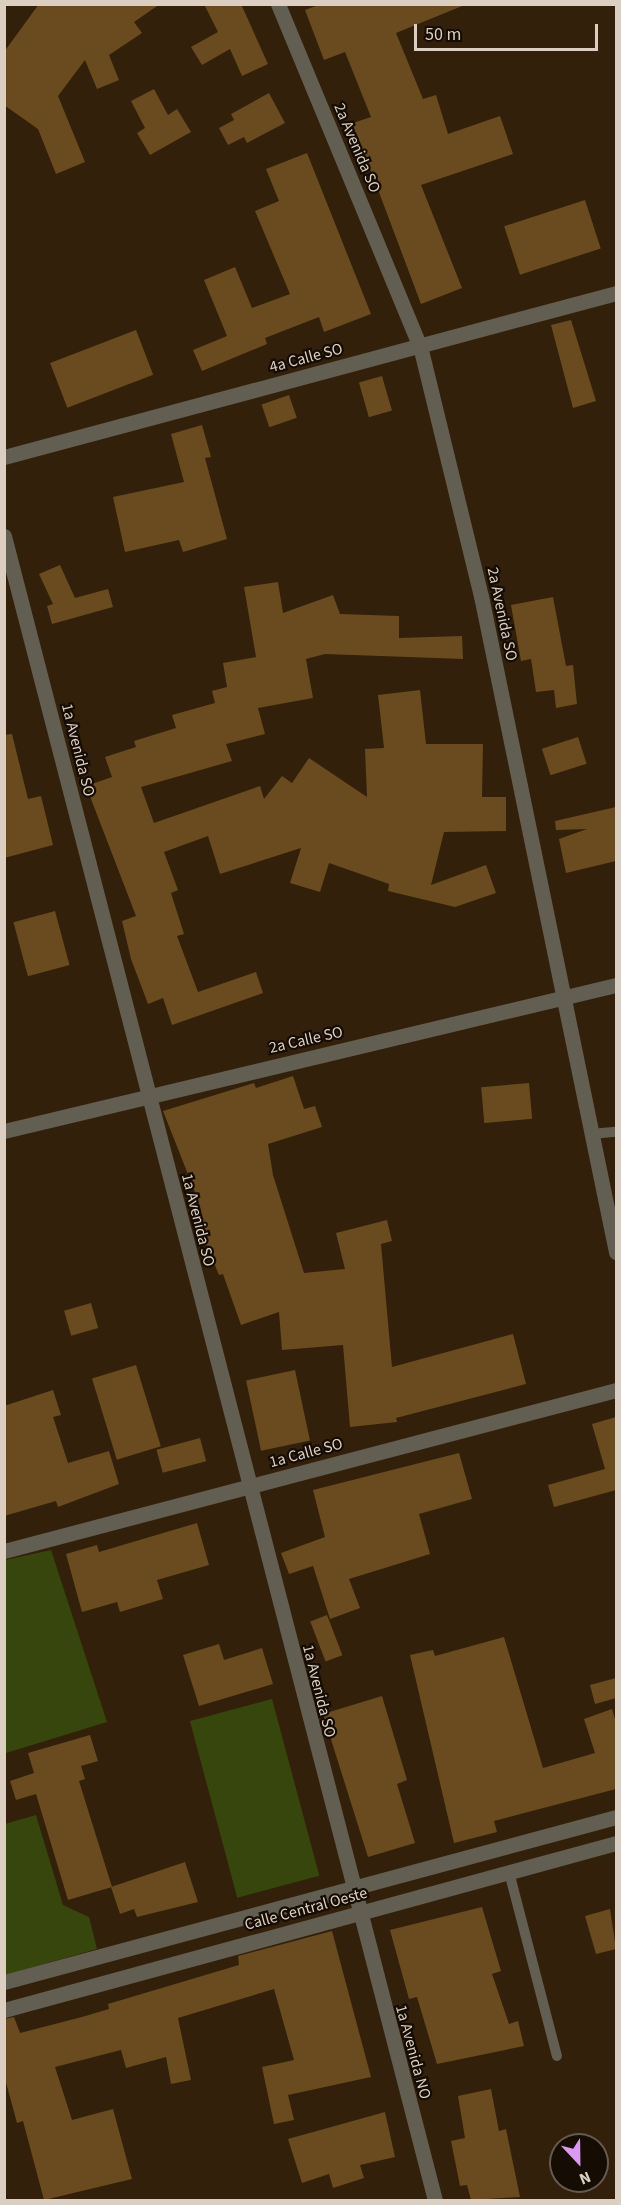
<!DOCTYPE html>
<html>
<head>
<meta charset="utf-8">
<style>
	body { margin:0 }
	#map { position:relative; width:621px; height:2205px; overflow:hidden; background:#33200a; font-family:"Source Sans 3",sans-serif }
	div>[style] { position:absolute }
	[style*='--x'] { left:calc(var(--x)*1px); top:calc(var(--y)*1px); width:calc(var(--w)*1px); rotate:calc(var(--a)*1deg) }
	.green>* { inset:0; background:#36460c; transform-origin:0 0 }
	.building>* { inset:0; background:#694b1f; transform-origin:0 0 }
	.lane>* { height:10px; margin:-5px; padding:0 5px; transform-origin:5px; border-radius:5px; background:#625e51 }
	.street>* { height:15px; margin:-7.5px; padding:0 7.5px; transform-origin:7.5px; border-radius:7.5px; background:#625e51 }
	span { translate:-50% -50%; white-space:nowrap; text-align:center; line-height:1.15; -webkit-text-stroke:4.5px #150c04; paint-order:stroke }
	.street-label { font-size:16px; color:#dccfc2 }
	.frame { position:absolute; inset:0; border:6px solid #dccfc2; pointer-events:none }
	.north { position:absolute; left:549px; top:2133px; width:60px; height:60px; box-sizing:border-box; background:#150c04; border:2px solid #655a50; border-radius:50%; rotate:158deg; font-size:16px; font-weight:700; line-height:24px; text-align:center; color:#dccfc2 }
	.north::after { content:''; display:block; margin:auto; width:21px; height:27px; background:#dc99f4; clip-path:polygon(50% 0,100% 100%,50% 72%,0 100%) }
	.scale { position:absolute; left:414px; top:24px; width:184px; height:27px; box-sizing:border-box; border:3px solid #dccfc2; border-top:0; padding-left:8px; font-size:18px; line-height:21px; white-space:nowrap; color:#dccfc2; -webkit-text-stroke:4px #150c04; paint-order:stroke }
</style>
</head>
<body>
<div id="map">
	<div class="green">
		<i style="clip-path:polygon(51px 1550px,107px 1722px,6px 1753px,5px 1560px)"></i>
		<i style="left:272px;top:1699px;width:183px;height:85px;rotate:75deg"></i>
		<i style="clip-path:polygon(36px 1815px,63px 1905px,89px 1917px,97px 1949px,5px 1975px,5px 1824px)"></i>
	</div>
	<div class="building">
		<i style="clip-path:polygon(39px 4px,160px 4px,134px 22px,142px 33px,109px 55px,119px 80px,97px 89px,85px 60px,58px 96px,85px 162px,56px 174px,38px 129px,4px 105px,4px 52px)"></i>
		<i style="clip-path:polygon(204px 4px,241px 4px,268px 64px,242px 76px,230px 49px,202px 65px,191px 47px,218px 32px)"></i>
		<i style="clip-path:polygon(321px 4px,467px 4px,396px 33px,423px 99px,436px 95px,448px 134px,500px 116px,513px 154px,421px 185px,462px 288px,421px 304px,365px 155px,357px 157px,347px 125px,371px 117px,345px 52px,324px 60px,305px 10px)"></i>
		<i style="clip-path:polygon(154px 89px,168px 115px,177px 109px,191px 132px,150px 155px,137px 133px,145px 128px,131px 101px)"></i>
		<i style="clip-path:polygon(269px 93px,285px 123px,247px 143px,244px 137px,228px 145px,219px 128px,234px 120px,231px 114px)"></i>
		<i style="clip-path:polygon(307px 153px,371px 314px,324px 332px,319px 317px,265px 338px,267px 344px,202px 371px,193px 350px,227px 336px,204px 280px,235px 267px,252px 308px,290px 294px,255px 211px,279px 201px,266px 169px)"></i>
		<i style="left:585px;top:200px;width:51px;height:85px;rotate:72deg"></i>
		<i style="clip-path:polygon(571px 320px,596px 401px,573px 408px,551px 325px)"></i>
		<i style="left:136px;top:330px;width:48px;height:92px;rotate:69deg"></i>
		<i style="left:382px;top:376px;width:36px;height:24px;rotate:74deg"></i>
		<i style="left:289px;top:395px;width:24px;height:29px;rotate:71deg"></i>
		<i style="clip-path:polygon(202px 425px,211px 457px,205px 458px,227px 539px,183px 552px,179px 540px,125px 552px,113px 497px,184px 482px,171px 434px)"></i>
		<i style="clip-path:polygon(60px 565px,75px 598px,108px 589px,113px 607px,52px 624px,47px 606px,53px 604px,39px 574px)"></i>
		<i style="clip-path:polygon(278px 582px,283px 613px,333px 595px,340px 614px,399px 616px,399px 638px,462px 636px,463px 659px,325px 654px,306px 659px,313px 698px,258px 708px,265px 734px,226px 744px,232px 761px,141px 787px,154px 823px,260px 786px,264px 799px,282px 776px,292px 783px,309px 758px,367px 797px,365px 749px,384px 748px,378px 695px,420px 690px,426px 744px,483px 744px,482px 797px,506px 797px,506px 831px,444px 832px,431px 885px,486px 865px,496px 893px,455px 907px,388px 891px,389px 884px,329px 863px,320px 892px,290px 883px,301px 848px,220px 874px,208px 836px,164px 852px,178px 890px,171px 893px,184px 934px,177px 936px,198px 992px,256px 972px,263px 993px,172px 1025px,163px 998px,148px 1004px,131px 959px,122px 921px,136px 916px,86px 786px,112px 777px,105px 757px,136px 747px,134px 741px,176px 728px,172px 715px,215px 703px,212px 691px,227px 687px,223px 663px,256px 657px,244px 587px)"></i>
		<i style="clip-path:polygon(553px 597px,566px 666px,573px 665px,577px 704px,556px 708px,554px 690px,536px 692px,531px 659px,521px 661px,511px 605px)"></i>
		<i style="clip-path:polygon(12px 734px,28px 799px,41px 796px,53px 845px,4px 858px,4px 735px)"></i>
		<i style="left:578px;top:737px;width:28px;height:38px;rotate:72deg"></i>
		<i style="clip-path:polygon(616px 807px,616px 861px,566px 873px,559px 839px,587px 829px,556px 830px,555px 821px)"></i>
		<i style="left:55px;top:911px;width:56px;height:43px;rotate:75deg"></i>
		<i style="clip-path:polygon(293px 1076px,304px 1109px,315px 1106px,322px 1127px,268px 1144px,273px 1175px,304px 1273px,345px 1269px,336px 1233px,387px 1220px,392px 1241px,381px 1244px,392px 1367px,513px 1334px,526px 1384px,396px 1418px,397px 1422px,350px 1427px,343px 1345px,282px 1350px,279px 1312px,241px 1325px,223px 1274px,219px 1275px,203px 1237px,190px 1194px,195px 1192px,163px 1111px,254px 1083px,256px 1088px)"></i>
		<i style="left:529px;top:1083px;width:36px;height:48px;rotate:85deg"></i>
		<i style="left:91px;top:1303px;width:26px;height:28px;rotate:74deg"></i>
		<i style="left:136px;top:1365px;width:85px;height:46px;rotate:73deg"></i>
		<i style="left:295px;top:1370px;width:72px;height:50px;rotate:78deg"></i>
		<i style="clip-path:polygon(53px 1390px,61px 1415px,53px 1417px,68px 1463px,109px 1451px,119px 1484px,58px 1507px,56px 1501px,4px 1516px,4px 1406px)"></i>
		<i style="clip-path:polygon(616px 1417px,616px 1490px,554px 1507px,548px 1485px,605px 1469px,592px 1424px)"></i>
		<i style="left:200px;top:1438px;width:24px;height:45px;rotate:75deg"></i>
		<i style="clip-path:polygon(459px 1453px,472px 1499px,419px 1514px,430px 1554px,349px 1579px,360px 1608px,330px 1619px,313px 1566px,289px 1574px,281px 1553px,325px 1537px,313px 1490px)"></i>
		<i style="clip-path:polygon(197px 1523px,209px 1565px,157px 1580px,163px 1599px,120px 1612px,117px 1602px,82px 1612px,66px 1554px,97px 1545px,99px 1552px)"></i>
		<i style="left:327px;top:1615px;width:43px;height:18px;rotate:69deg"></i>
		<i style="clip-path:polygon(504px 1637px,543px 1768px,595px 1753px,584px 1719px,612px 1709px,616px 1723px,616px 1789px,494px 1821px,497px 1832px,454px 1843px,410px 1655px,433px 1650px,435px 1656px)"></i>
		<i style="clip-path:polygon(219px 1644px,224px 1660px,262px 1648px,273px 1684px,199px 1706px,183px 1655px)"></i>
		<i style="clip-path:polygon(616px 1678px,616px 1698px,595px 1704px,590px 1685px)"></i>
		<i style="clip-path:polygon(382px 1696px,407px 1780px,397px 1784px,415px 1843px,368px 1857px,323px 1714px)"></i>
		<i style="clip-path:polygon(90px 1735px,98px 1761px,81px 1766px,85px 1779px,79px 1781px,112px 1887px,68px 1900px,36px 1794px,16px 1800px,10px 1781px,34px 1773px,28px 1753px)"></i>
		<i style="clip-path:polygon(185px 1862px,198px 1902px,137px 1917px,134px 1909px,120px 1914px,111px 1887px)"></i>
		<i style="clip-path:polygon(482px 1907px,501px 1971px,492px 1974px,509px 2024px,518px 2021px,524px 2046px,437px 2064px,417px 1997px,409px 1999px,390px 1930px)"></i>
		<i style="clip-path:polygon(610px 1909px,616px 1949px,596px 1954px,585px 1916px)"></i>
		<i style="clip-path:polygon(332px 1931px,371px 2077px,288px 2095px,294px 2120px,274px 2124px,262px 2067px,294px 2060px,274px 1989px,178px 2018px,191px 2080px,171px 2084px,166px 2057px,126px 2068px,121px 2050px,55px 2067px,72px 2120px,113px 2109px,132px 2179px,44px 2200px,23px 2121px,17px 2123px,4px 2075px,4px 2019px,14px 2017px,20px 2033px,82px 2017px,109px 2009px,108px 2004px,239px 1965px,238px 1956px)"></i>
		<i style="clip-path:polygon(491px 2089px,499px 2131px,506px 2129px,520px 2197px,471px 2200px,467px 2185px,460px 2186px,451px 2141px,465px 2138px,458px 2096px)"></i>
		<i style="clip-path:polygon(385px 2112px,395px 2157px,360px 2165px,364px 2178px,333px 2188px,329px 2174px,302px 2183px,288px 2139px)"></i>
	</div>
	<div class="lane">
		<i style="--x:591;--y:1134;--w:25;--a:-5"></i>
		<i style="--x:509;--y:1872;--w:190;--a:75.4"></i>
	</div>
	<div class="street">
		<i style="--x:278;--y:4;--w:370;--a:67.5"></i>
		<i style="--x:420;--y:346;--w:257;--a:76.3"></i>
		<i style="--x:481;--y:596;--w:670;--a:78.37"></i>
		<i style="--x:4;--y:457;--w:634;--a:-15"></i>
		<i style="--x:4;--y:536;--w:1719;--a:75.48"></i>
		<i style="--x:4;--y:1131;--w:629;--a:-13.42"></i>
		<i style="--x:4;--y:1551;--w:633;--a:-14.74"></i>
		<i style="--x:4;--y:1982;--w:634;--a:-15.09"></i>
		<i style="--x:4;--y:2010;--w:634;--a:-15.26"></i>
	</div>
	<div class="street-label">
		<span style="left:357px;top:148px;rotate:67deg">2a Avenida SO</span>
		<span style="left:306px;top:358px;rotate:-15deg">4a Calle SO</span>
		<span style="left:502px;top:614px;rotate:78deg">2a Avenida SO</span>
		<span style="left:78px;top:750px;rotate:76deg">1a Avenida SO</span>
		<span style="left:306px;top:1040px;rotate:-13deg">2a Calle SO</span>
		<span style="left:198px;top:1220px;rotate:76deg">1a Avenida SO</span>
		<span style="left:306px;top:1453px;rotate:-15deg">1a Calle SO</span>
		<span style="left:319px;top:1691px;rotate:76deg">1a Avenida SO</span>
		<span style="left:306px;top:1909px;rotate:-15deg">Calle Central Oeste</span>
		<span style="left:413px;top:2052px;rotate:75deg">1a Avenida NO</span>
	</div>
	<div class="frame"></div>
	<div class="north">N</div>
	<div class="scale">50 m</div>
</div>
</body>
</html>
